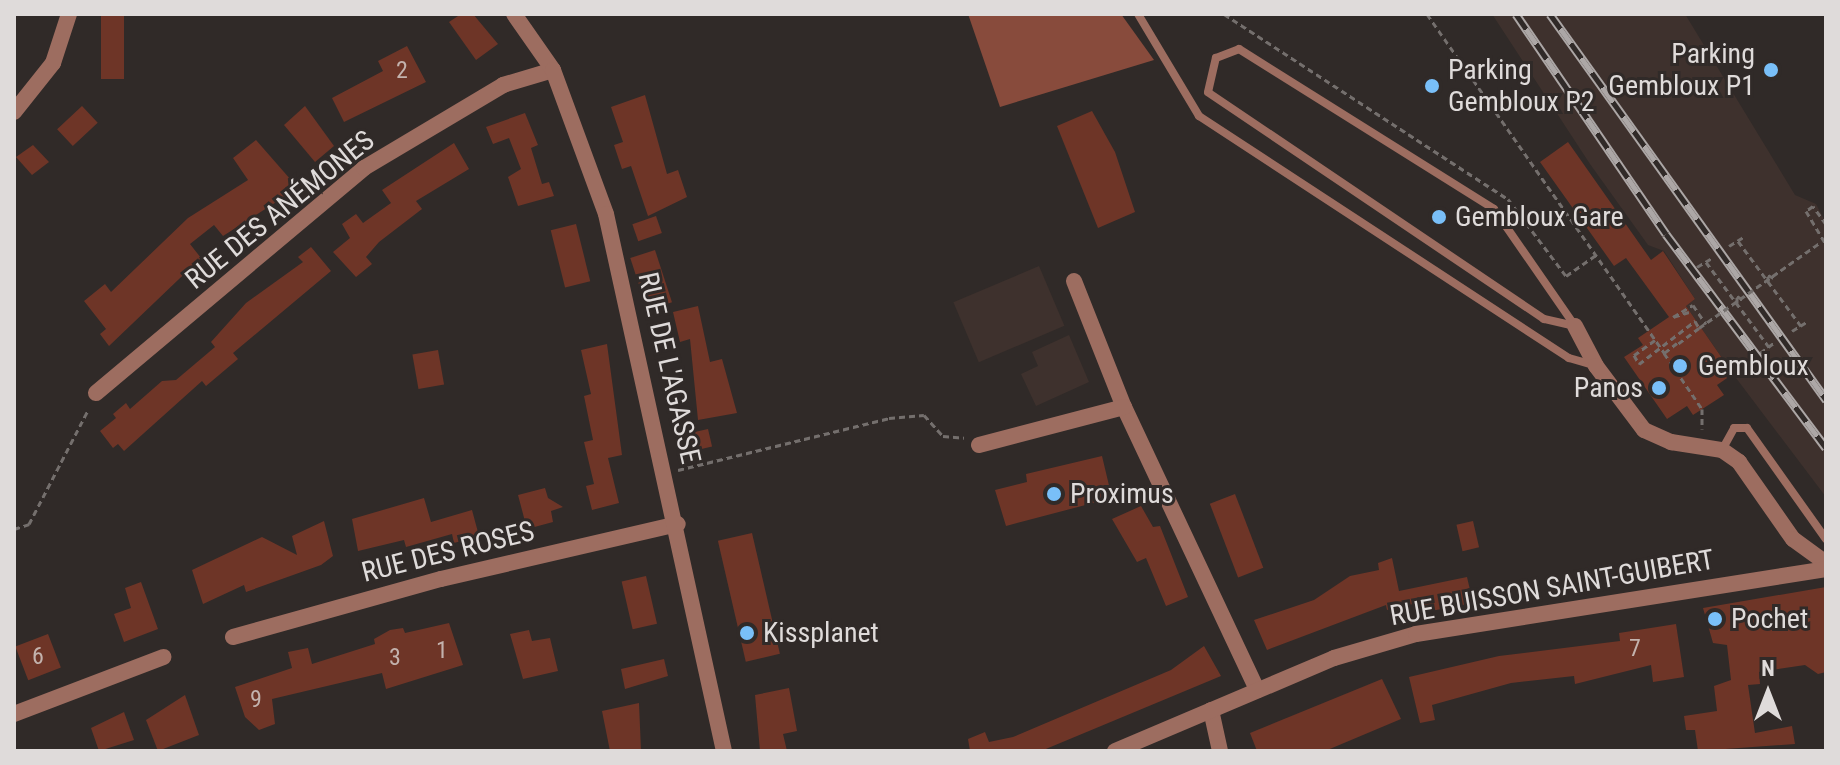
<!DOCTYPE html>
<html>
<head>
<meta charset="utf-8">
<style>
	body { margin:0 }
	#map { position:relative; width:1840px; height:765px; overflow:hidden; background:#302a28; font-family:"Roboto Condensed",sans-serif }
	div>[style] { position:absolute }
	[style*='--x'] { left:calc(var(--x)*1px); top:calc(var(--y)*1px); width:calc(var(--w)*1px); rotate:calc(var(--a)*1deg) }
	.built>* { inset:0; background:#3e312d; transform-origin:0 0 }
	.forest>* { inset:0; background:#884b3c }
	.building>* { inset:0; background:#6e3527; transform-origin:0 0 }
	.path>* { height:3px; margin-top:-1.5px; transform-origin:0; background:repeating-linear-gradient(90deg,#746f6d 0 6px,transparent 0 10px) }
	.service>* { height:8px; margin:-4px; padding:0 4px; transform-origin:4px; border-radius:4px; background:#9d6d60 }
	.minor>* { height:16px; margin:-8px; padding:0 8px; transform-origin:8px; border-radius:8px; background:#9d6d60 }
	.tertiary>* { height:16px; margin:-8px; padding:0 8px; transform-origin:8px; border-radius:8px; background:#9d6d60 }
	.rail>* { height:9px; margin-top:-4.5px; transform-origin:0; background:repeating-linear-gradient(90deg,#302a28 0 18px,#aca7a6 0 36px); box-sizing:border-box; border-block:2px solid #aca7a6 }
	.path-bridge>* { height:3px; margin-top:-1.5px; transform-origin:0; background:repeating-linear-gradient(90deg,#746f6d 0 6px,transparent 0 10px) }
	.dots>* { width:22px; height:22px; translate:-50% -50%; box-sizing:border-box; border:4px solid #302a28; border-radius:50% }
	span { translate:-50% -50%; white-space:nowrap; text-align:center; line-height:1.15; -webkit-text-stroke:6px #302a28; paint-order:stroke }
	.number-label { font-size:24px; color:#c3b2ad }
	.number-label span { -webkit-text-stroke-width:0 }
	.poi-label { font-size:28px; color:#dfdbda }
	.right { translate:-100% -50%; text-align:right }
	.left { translate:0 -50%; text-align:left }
	.street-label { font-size:28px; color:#dfdbda }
	.frame { position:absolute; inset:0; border:16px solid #dfdbda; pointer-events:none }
	.north { position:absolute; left:1728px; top:653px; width:80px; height:80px; -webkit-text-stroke:6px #302a28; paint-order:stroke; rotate:0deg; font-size:22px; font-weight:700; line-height:32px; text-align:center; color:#dfdbda }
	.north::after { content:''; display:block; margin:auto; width:28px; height:36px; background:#dfdbda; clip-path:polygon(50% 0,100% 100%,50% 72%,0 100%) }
</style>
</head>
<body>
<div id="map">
	<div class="built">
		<i style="clip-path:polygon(1492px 14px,1685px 14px,1795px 195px,1816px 204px,1826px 223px,1826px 497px,1733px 374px,1686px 306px,1695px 299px,1664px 251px,1648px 245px,1590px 164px)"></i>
		<i style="left:1039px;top:266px;width:65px;height:93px;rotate:67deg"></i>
		<i style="clip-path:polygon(1069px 335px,1089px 382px,1036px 406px,1021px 374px,1038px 366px,1032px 352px)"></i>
	</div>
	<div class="forest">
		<i style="clip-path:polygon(968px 14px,1121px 14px,1154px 60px,1000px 107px)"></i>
	</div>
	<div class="building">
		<i style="left:101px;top:14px;width:23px;height:65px"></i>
		<i style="clip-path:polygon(461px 14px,473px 14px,498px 44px,476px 60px,449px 22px)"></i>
		<i style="clip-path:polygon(407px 46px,426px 82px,344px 122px,332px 98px,383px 71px,378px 61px)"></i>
		<i style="clip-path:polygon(645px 95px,667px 174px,678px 170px,687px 197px,648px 216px,631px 166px,622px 169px,614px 145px,623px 142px,611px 107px)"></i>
		<i style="left:82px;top:106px;width:23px;height:34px;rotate:47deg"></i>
		<i style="clip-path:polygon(305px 106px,334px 146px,315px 162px,284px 125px)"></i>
		<i style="clip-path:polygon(1092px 111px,1115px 152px,1135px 212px,1098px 228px,1057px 126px)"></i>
		<i style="clip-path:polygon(525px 113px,538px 145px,531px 148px,542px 184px,549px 182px,554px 196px,518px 206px,508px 177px,521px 169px,509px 138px,493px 144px,486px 127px)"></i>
		<i style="clip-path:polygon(256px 140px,298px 188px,223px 236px,214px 225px,190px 244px,201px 258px,109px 346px,100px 334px,106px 329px,84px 301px,105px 284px,111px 292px,188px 218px,248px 180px,233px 158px)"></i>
		<i style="clip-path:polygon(1568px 142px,1651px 260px,1663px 251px,1695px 299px,1686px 306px,1733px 374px,1717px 385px,1724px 395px,1693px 415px,1687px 406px,1667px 419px,1624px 357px,1643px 345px,1638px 338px,1669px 317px,1626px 258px,1614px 266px,1540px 162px)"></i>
		<i style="clip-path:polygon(454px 143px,469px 169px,416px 201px,422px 209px,379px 242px,366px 257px,372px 264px,356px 277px,333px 252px,350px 238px,342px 224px,356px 214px,363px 223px,391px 203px,382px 190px)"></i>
		<i style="clip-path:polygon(33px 145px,49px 162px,32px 175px,16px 157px)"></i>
		<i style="left:656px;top:216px;width:18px;height:25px;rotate:71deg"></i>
		<i style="left:576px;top:224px;width:59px;height:26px;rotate:76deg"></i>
		<i style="clip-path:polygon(311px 247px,331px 271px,233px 353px,238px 359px,206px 386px,202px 381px,124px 451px,118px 444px,113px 448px,100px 431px,116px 418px,113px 414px,126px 403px,130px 409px,162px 381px,176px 380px,215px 347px,211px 342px,246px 303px,303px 262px,298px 257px)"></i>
		<i style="left:655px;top:250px;width:55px;height:26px;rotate:72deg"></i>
		<i style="clip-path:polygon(698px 306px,710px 362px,722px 359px,737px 413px,698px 420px,690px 339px,680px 342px,673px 312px)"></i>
		<i style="clip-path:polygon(607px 344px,622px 455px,608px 458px,619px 503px,592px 510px,586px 486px,594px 484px,584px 442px,593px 440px,584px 396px,591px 394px,581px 350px)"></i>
		<i style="left:438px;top:350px;width:35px;height:26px;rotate:80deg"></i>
		<i style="left:708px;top:429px;width:18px;height:25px;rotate:77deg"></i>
		<i style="clip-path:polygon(1102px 456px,1112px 498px,1006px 526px,995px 490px,1027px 482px,1026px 474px)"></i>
		<i style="clip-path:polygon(545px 488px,548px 498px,563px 507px,551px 511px,553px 522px,527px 529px,518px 495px)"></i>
		<i style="left:1235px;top:494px;width:79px;height:27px;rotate:69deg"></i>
		<i style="clip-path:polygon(424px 498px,431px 522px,472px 510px,479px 536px,454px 543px,452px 534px,406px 547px,404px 540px,358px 551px,352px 519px)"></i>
		<i style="clip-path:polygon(1141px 506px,1153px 527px,1160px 526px,1188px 597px,1166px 606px,1146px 558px,1137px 562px,1112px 519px)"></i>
		<i style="clip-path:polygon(324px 521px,333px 556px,321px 565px,246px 592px,244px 585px,203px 604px,192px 570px,262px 537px,297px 555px,292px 536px)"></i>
		<i style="left:1473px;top:521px;width:27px;height:17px;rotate:77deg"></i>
		<i style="left:752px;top:533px;width:124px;height:35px;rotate:77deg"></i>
		<i style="clip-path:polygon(1392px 558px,1399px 591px,1467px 577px,1473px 603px,1415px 614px,1413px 604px,1387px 610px,1386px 605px,1267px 650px,1254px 620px,1314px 600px,1350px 576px,1379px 570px,1378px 563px)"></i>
		<i style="left:646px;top:576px;width:49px;height:25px;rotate:77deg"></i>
		<i style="clip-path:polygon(141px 582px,158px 629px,124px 642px,114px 614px,131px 608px,125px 588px)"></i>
		<i style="clip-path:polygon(1826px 587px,1826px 672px,1818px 674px,1805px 665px,1759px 672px,1760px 684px,1748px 685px,1755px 733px,1792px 726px,1795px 744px,1698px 751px,1695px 730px,1686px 730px,1684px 716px,1717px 711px,1714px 686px,1731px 680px,1727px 645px,1713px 643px,1703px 608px)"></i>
		<i style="clip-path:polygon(449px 623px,463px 665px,386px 689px,382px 673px,272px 699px,275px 724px,259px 730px,245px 717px,235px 687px,292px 668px,288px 652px,308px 648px,312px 664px,375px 644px,374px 639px,390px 630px,403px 628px,405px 633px)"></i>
		<i style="clip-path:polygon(1676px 624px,1684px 677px,1653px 682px,1651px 665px,1575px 684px,1574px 676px,1511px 683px,1432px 705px,1435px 720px,1420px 723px,1409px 677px,1499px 656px,1620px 641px,1619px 633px)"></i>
		<i style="clip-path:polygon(529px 630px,532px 641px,550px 638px,558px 671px,523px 679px,510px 634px)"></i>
		<i style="left:48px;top:634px;width:36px;height:35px;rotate:69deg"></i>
		<i style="clip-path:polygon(1204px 646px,1221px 676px,1041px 751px,970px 751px,968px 739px,985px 732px,989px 742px,1013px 737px,1171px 670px)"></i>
		<i style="clip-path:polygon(664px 659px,668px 676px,625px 689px,621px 669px)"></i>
		<i style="clip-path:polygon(1382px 679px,1401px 719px,1325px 751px,1257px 751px,1250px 733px)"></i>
		<i style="clip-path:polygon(789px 688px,797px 731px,783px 734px,787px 751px,760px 751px,755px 695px)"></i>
		<i style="clip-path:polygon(185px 695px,199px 735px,158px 751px,146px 720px)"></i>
		<i style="clip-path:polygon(639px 703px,641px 751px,610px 751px,602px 711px)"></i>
		<i style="clip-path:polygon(124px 712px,134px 740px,99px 751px,91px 728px)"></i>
	</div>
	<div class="path">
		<i style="--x:1224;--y:14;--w:339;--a:33.1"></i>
		<i style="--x:1508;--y:199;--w:96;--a:53"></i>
		<i style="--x:1566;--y:276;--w:37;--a:-35"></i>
		<i style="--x:1427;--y:14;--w:414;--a:55"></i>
		<i style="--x:1826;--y:224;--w:22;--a:-126"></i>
		<i style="--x:1813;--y:206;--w:9;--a:144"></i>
		<i style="--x:1806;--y:211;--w:39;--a:59"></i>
		<i style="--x:1738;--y:241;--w:106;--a:53.5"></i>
		<i style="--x:1729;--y:246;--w:19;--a:-32"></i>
		<i style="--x:1706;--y:262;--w:106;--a:53.5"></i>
		<i style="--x:1697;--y:267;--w:17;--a:-31"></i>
		<i style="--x:1768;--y:282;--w:7;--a:-90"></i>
		<i style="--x:1768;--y:275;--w:9;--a:27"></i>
		<i style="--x:1737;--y:303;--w:7;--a:-90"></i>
		<i style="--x:1737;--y:296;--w:9;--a:32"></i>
		<i style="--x:1689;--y:312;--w:17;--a:163"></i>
		<i style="--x:1673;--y:317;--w:23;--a:-31"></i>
		<i style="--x:1693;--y:305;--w:23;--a:56"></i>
		<i style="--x:1792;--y:331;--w:19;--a:-32"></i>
		<i style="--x:1655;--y:340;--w:26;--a:144"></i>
		<i style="--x:1634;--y:355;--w:10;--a:61"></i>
		<i style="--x:1639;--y:364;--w:71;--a:-37.5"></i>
		<i style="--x:1695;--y:321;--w:8;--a:60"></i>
		<i style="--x:1699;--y:328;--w:26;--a:143"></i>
		<i style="--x:1677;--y:343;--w:16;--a:142"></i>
		<i style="--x:1664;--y:353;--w:68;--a:55.8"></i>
		<i style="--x:1702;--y:409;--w:20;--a:90"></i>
		<i style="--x:1760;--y:353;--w:19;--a:-36"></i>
		<i style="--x:678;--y:470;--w:217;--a:-13.8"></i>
		<i style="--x:889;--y:418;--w:35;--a:-5"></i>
		<i style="--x:924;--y:415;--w:28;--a:48"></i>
		<i style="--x:943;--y:436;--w:21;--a:5"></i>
		<i style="--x:14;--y:529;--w:16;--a:-18"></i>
		<i style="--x:29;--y:524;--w:128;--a:-62.6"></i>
	</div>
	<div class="service">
		<i style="--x:1138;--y:14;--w:119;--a:59.1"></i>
		<i style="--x:1199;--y:116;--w:442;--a:33.2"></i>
		<i style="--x:1569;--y:358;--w:25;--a:16"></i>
		<i style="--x:1239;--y:49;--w:301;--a:32.1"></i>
		<i style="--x:1494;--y:209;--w:142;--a:55.3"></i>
		<i style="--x:1575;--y:326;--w:32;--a:-167"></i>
		<i style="--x:1544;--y:319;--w:405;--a:-146"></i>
		<i style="--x:1208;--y:92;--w:35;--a:-77"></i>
		<i style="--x:1216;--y:58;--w:25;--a:-21"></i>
		<i style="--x:1722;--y:450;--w:25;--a:-61"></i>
		<i style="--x:1734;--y:428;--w:13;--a:0"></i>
		<i style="--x:1747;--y:428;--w:136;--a:54.6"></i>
	</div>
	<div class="minor">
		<i style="--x:14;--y:112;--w:63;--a:-51.5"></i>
		<i style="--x:53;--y:63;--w:52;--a:-71.9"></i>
		<i style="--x:1074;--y:281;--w:136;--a:68.4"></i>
		<i style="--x:1124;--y:407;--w:313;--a:64.8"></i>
		<i style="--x:1575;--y:326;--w:45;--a:62.3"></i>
		<i style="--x:1596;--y:366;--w:80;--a:53.1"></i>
		<i style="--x:1644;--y:430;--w:30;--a:24"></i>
		<i style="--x:1671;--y:442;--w:52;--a:8.9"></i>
		<i style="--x:1722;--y:450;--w:21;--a:35"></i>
		<i style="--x:1739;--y:462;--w:94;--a:55"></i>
		<i style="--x:1793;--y:539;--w:41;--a:36"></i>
		<i style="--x:96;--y:393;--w:350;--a:-40"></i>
		<i style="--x:364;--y:168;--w:162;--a:-30.8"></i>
		<i style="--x:503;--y:85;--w:52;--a:-16.7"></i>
		<i style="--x:979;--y:445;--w:150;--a:-14.7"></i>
		<i style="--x:233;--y:637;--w:216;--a:-15.6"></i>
		<i style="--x:441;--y:579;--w:243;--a:-13.1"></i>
		<i style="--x:1211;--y:710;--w:42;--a:77.6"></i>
		<i style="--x:14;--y:714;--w:160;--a:-20.9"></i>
		<i style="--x:1115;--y:751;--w:238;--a:-23"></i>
		<i style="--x:1334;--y:658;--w:85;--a:-16.3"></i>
		<i style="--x:1416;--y:634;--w:415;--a:-9"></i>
	</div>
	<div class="tertiary">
		<i style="--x:514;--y:14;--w:68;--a:55.1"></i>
		<i style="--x:553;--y:70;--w:153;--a:69.8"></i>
		<i style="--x:606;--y:214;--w:550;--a:77.61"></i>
	</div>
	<div class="rail">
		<i style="--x:1516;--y:14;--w:266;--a:55.7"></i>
		<i style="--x:1666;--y:234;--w:267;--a:53.2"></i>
		<i style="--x:1550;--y:14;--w:475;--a:54.4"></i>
	</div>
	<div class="path-bridge">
		<i style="--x:1699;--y:328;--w:149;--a:-35.2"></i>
	</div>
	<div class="dots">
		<i style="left:1771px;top:70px;background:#79bff8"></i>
		<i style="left:1432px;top:86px;background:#79bff8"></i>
		<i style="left:1439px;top:217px;background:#79bff8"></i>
		<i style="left:1680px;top:366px;background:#79bff8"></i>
		<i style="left:1659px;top:388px;background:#79bff8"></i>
		<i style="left:1054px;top:494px;background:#79bff8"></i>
		<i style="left:1715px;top:619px;background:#79bff8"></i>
		<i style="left:747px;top:633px;background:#79bff8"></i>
	</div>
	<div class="number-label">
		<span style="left:402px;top:71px">2</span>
		<span style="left:1635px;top:649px">7</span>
		<span style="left:442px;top:651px">1</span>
		<span style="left:38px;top:657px">6</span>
		<span style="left:395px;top:658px">3</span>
		<span style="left:256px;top:700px">9</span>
	</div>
	<div class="poi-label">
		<span class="right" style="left:1755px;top:70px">Parking<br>Gembloux P1</span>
		<span class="left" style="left:1448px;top:86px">Parking<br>Gembloux P2</span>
		<span class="left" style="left:1455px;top:217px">Gembloux Gare</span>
		<span class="left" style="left:1698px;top:366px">Gembloux</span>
		<span class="right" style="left:1643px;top:388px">Panos</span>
		<span class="left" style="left:1070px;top:494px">Proximus</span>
		<span class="left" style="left:1731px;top:619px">Pochet</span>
		<span class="left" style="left:763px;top:633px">Kissplanet</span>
	</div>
	<div class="street-label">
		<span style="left:280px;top:210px;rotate:-39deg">RUE DES ANÉMONES</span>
		<span style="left:669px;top:368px;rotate:77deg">RUE DE L'AGASSE</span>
		<span style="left:448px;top:552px;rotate:-14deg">RUE DES ROSES</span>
		<span style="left:1552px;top:588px;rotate:-10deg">RUE BUISSON SAINT-GUIBERT</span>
	</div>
	<div class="frame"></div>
	<div class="north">N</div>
</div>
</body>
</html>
